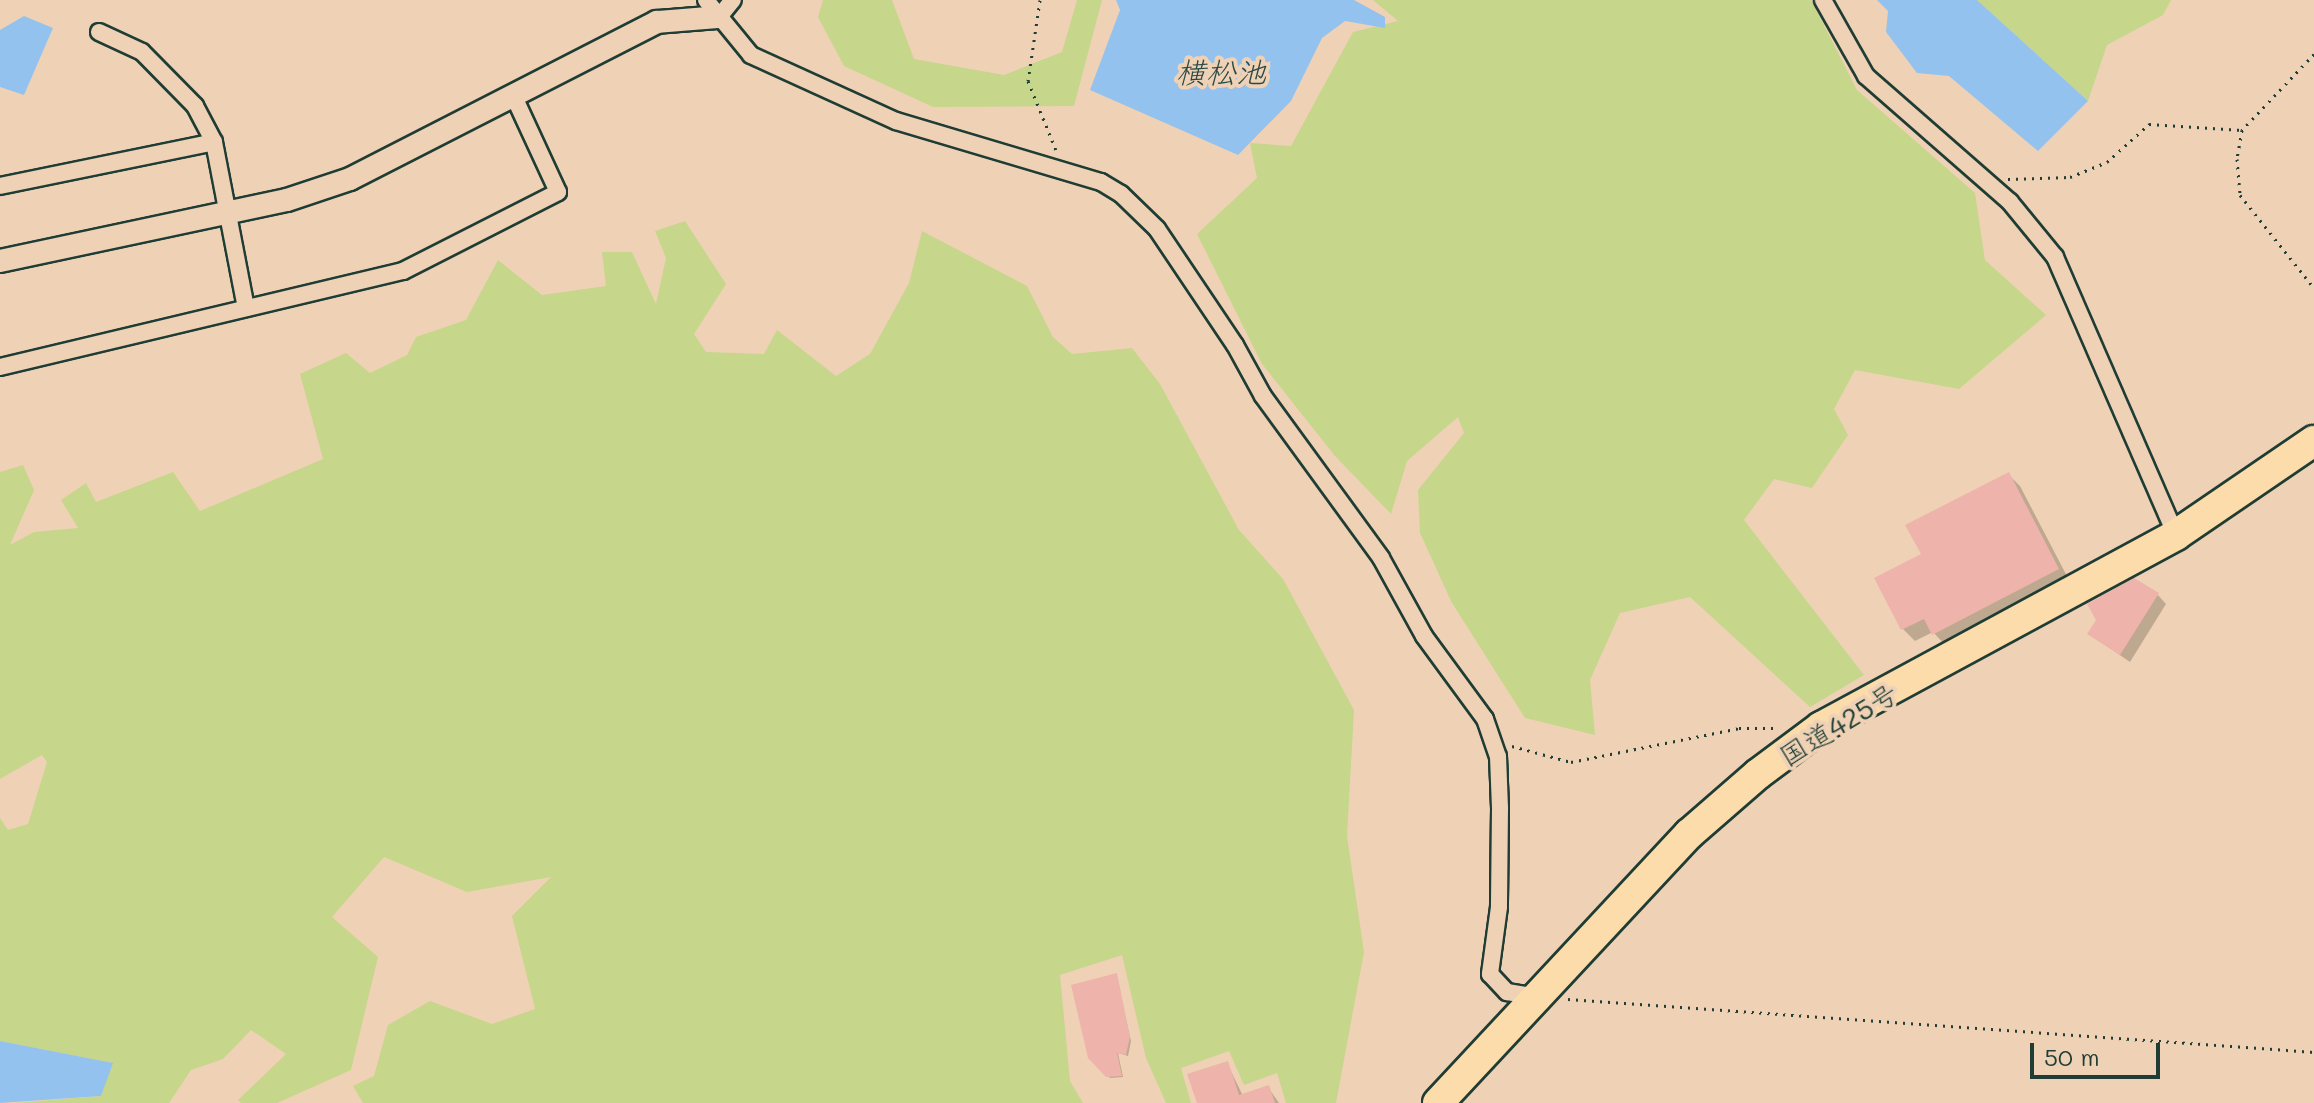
<!DOCTYPE html>
<html>
<head>
<meta charset="utf-8">
<style>
	body { margin:0 }
	#map { position:relative; width:2314px; height:1103px; overflow:hidden; background:#efd2b5; font-family:Mali,"Klee One",sans-serif }
	div>[style] { position:absolute }
	[style*='--x'] { left:calc(var(--x)*1px); top:calc(var(--y)*1px); width:calc(var(--w)*1px); rotate:calc(var(--a)*1deg) }
	.green>* { inset:0; background:#c6d68b }
	.water>* { inset:0; background:#93c2ee }
	.shadow>* { inset:0; background:#0003 }
	.building>* { inset:0; background:#eeb3aa }
	.path>* { height:3px; margin-top:-1.5px; transform-origin:0; background:repeating-linear-gradient(90deg,#1f3d34 0 2px,transparent 0 8px) }
	.roads { filter:drop-shadow(2px 0 #1f3d34) drop-shadow(-2px 0 #1f3d34) drop-shadow(0 2px #1f3d34) drop-shadow(0 -2px #1f3d34) }
	.street>* { height:16px; margin:-8px; padding:0 8px; transform-origin:8px; border-radius:8px; background:#efd2b5 }
	.secondary>* { height:22px; margin:-11px; padding:0 11px; transform-origin:11px; border-radius:11px; background:#efd2b5 }
	.highway>* { height:30px; margin:-15px; padding:0 15px; transform-origin:15px; border-radius:15px; background:#fddcac }
	span { translate:-50% -50%; white-space:nowrap; text-align:center; line-height:1.15; -webkit-text-stroke:8px #efd2b5; paint-order:stroke }
	.street-label { font-size:28px; color:#1f3d34 }
	.water-label { font-size:30px; color:#2b4a47; font-style:italic }
	.scale { position:absolute; left:2030px; top:1043px; width:130px; height:36px; box-sizing:border-box; border:4px solid #1f3d34; border-top:0; padding-left:10px; font-size:24px; line-height:28px; white-space:nowrap; color:#1f3d34; -webkit-text-stroke:6px #efd2b5; paint-order:stroke }
</style>
</head>
<body>
<div id="map">
	<div class="green">
		<i style="clip-path:polygon(823px 0,892px 0,914px 59px,1004px 75px,1062px 52px,1077px 0,1102px 0,1074px 106px,933px 107px,844px 66px,818px 17px)"></i>
		<i style="clip-path:polygon(1373px 0,1811px 0,1857px 90px,1975px 193px,1985px 260px,2046px 315px,1959px 389px,1855px 370px,1834px 409px,1848px 435px,1812px 488px,1774px 479px,1744px 520px,1864px 675px,1810px 707px,1690px 597px,1620px 613px,1590px 680px,1595px 735px,1525px 718px,1452px 603px,1420px 533px,1418px 490px,1464px 433px,1458px 417px,1407px 461px,1391px 514px,1335px 456px,1262px 364px,1197px 234px,1257px 178px,1250px 143px,1291px 146px,1353px 32px,1398px 21px)"></i>
		<i style="clip-path:polygon(1977px 0,2171px 0,2163px 15px,2107px 45px,2088px 101px)"></i>
		<i style="clip-path:polygon(685px 221px,726px 284px,694px 334px,706px 352px,764px 354px,777px 330px,836px 376px,870px 354px,909px 283px,922px 231px,1027px 286px,1053px 337px,1072px 354px,1132px 348px,1160px 384px,1239px 530px,1283px 579px,1354px 710px,1347px 836px,1364px 952px,1336px 1103px,1286px 1103px,1277px 1073px,1244px 1085px,1229px 1051px,1181px 1068px,1191px 1103px,1166px 1103px,1146px 1058px,1122px 955px,1060px 975px,1070px 1081px,1083px 1103px,363px 1103px,353px 1086px,374px 1076px,388px 1025px,430px 1001px,492px 1024px,535px 1009px,512px 916px,551px 877px,467px 892px,384px 857px,332px 917px,378px 957px,351px 1070px,277px 1103px,241px 1103px,238px 1100px,286px 1054px,251px 1030px,223px 1059px,191px 1070px,169px 1103px,14px 1103px,101px 1096px,112px 1063px,0 1041px,0 818px,8px 830px,28px 824px,47px 762px,42px 755px,0 779px,0 472px,23px 465px,34px 490px,10px 545px,34px 532px,78px 528px,61px 500px,86px 483px,96px 502px,173px 472px,200px 511px,323px 459px,300px 374px,346px 353px,370px 373px,407px 355px,416px 337px,466px 320px,498px 260px,542px 295px,606px 286px,602px 252px,632px 252px,656px 304px,666px 258px,655px 231px)"></i>
	</div>
	<div class="water">
		<i style="clip-path:polygon(1116px 0,1354px 0,1385px 17px,1385px 28px,1345px 21px,1322px 38px,1291px 101px,1238px 155px,1090px 90px,1120px 10px)"></i>
		<i style="clip-path:polygon(1877px 0,1977px 0,2088px 101px,2038px 151px,1949px 76px,1917px 73px,1886px 32px,1888px 11px)"></i>
		<i style="clip-path:polygon(24px 16px,53px 28px,24px 95px,0 87px,0 30px)"></i>
		<i style="clip-path:polygon(0 1041px,113px 1063px,101px 1096px,0 1103px)"></i>
	</div>
	<div class="shadow">
		<i style="clip-path:polygon(2008px 474px,2020px 486px,2070px 582px,1946px 646px,1933px 632px,1915px 641px,1903px 629px,1923px 555px)"></i>
		<i style="clip-path:polygon(2158px 595px,2166px 604px,2130px 662px,2089px 634px)"></i>
		<i style="clip-path:polygon(1116px 975px,1131px 1041px,1128px 1056px,1118px 1053px,1123px 1077px,1110px 1078px,1090px 1057px)"></i>
		<i style="clip-path:polygon(1227px 1063px,1243px 1096px,1268px 1087px,1279px 1103px,1199px 1103px)"></i>
	</div>
	<div class="building">
		<i style="clip-path:polygon(2009px 472px,2059px 569px,1932px 635px,1924px 619px,1901px 630px,1874px 578px,1921px 554px,1905px 525px)"></i>
		<i style="clip-path:polygon(2134px 578px,2159px 593px,2120px 655px,2087px 634px,2096px 620px,2087px 604px)"></i>
		<i style="clip-path:polygon(1117px 973px,1130px 1037px,1126px 1055px,1117px 1053px,1122px 1076px,1106px 1077px,1088px 1058px,1071px 985px)"></i>
		<i style="clip-path:polygon(1228px 1061px,1239px 1095px,1269px 1085px,1275px 1103px,1197px 1103px,1187px 1074px)"></i>
	</div>
	<div class="path">
		<i style="--x:1040;--y:0;--w:82;--a:98.4"></i>
		<i style="--x:1028;--y:81;--w:74;--a:67.9"></i>
		<i style="--x:2314;--y:54;--w:105;--a:133.5"></i>
		<i style="--x:2242;--y:130;--w:29;--a:100"></i>
		<i style="--x:2237;--y:159;--w:36;--a:85"></i>
		<i style="--x:2240;--y:195;--w:119;--a:51.5"></i>
		<i style="--x:2008;--y:179;--w:62;--a:-1.8"></i>
		<i style="--x:2070;--y:177;--w:40;--a:-22"></i>
		<i style="--x:2107;--y:162;--w:57;--a:-42.1"></i>
		<i style="--x:2149;--y:124;--w:93;--a:3.7"></i>
		<i style="--x:1512;--y:746;--w:61;--a:15.2"></i>
		<i style="--x:1571;--y:762;--w:171;--a:-11.4"></i>
		<i style="--x:1739;--y:728;--w:40;--a:0"></i>
		<i style="--x:1568;--y:999;--w:748;--a:4.06"></i>
	</div>
	<div class="roads">
		<div class="street">
			<i style="--x:706;--y:0;--w:71;--a:50.7"></i>
			<i style="--x:751;--y:55;--w:159;--a:24.5"></i>
			<i style="--x:896;--y:121;--w:214;--a:16.6"></i>
			<i style="--x:1101;--y:182;--w:23;--a:31"></i>
			<i style="--x:1121;--y:194;--w:50;--a:44.2"></i>
			<i style="--x:1157;--y:229;--w:140;--a:56.1"></i>
			<i style="--x:1235;--y:345;--w:58;--a:61.2"></i>
			<i style="--x:1263;--y:396;--w:200;--a:53.9"></i>
			<i style="--x:1381;--y:558;--w:89;--a:61.1"></i>
			<i style="--x:1424;--y:636;--w:103;--a:53.7"></i>
			<i style="--x:1485;--y:719;--w:39;--a:71"></i>
			<i style="--x:1498;--y:756;--w:52;--a:87.8"></i>
			<i style="--x:1500;--y:808;--w:99;--a:90.6"></i>
			<i style="--x:1499;--y:907;--w:68;--a:97.7"></i>
			<i style="--x:1490;--y:974;--w:25;--a:47"></i>
			<i style="--x:1507;--y:992;--w:31;--a:9"></i>
			<i style="--x:1823;--y:0;--w:87;--a:60.5"></i>
			<i style="--x:1866;--y:76;--w:191;--a:41.2"></i>
			<i style="--x:2010;--y:202;--w:71;--a:50.7"></i>
			<i style="--x:2055;--y:257;--w:303;--a:66.5"></i>
			<i style="--x:719;--y:17;--w:22;--a:-51"></i>
			<i style="--x:99;--y:32;--w:47;--a:24.9"></i>
			<i style="--x:142;--y:52;--w:76;--a:45.5"></i>
			<i style="--x:195;--y:106;--w:41;--a:62.2"></i>
			<i style="--x:214;--y:142;--w:169;--a:79.1"></i>
			<i style="--x:0;--y:186;--w:218;--a:-11.6"></i>
			<i style="--x:0;--y:367;--w:414;--a:-13.4"></i>
			<i style="--x:403;--y:271;--w:174;--a:-27"></i>
			<i style="--x:558;--y:192;--w:102;--a:-114.8"></i>
		</div>
		<div class="secondary">
			<i style="--x:0;--y:261;--w:293;--a:-12"></i>
			<i style="--x:287;--y:200;--w:66;--a:-18.4"></i>
			<i style="--x:350;--y:179;--w:345;--a:-27.1"></i>
			<i style="--x:657;--y:22;--w:62;--a:-4.6"></i>
		</div>
		<div class="highway">
			<i style="--x:1438;--y:1103;--w:368;--a:-47"></i>
			<i style="--x:1689;--y:834;--w:91;--a:-41"></i>
			<i style="--x:1758;--y:774;--w:79;--a:-36.7"></i>
			<i style="--x:1821;--y:727;--w:404;--a:-28.4"></i>
			<i style="--x:2176;--y:535;--w:167;--a:-34.3"></i>
		</div>
	</div>
	<div class="street-label">
		<span style="left:1838px;top:724px;rotate:-31deg">国道425号</span>
	</div>
	<div class="water-label">
		<span style="left:1221px;top:71px">横松池</span>
	</div>
	<div class="scale">50 m</div>
</div>
</body>
</html>
